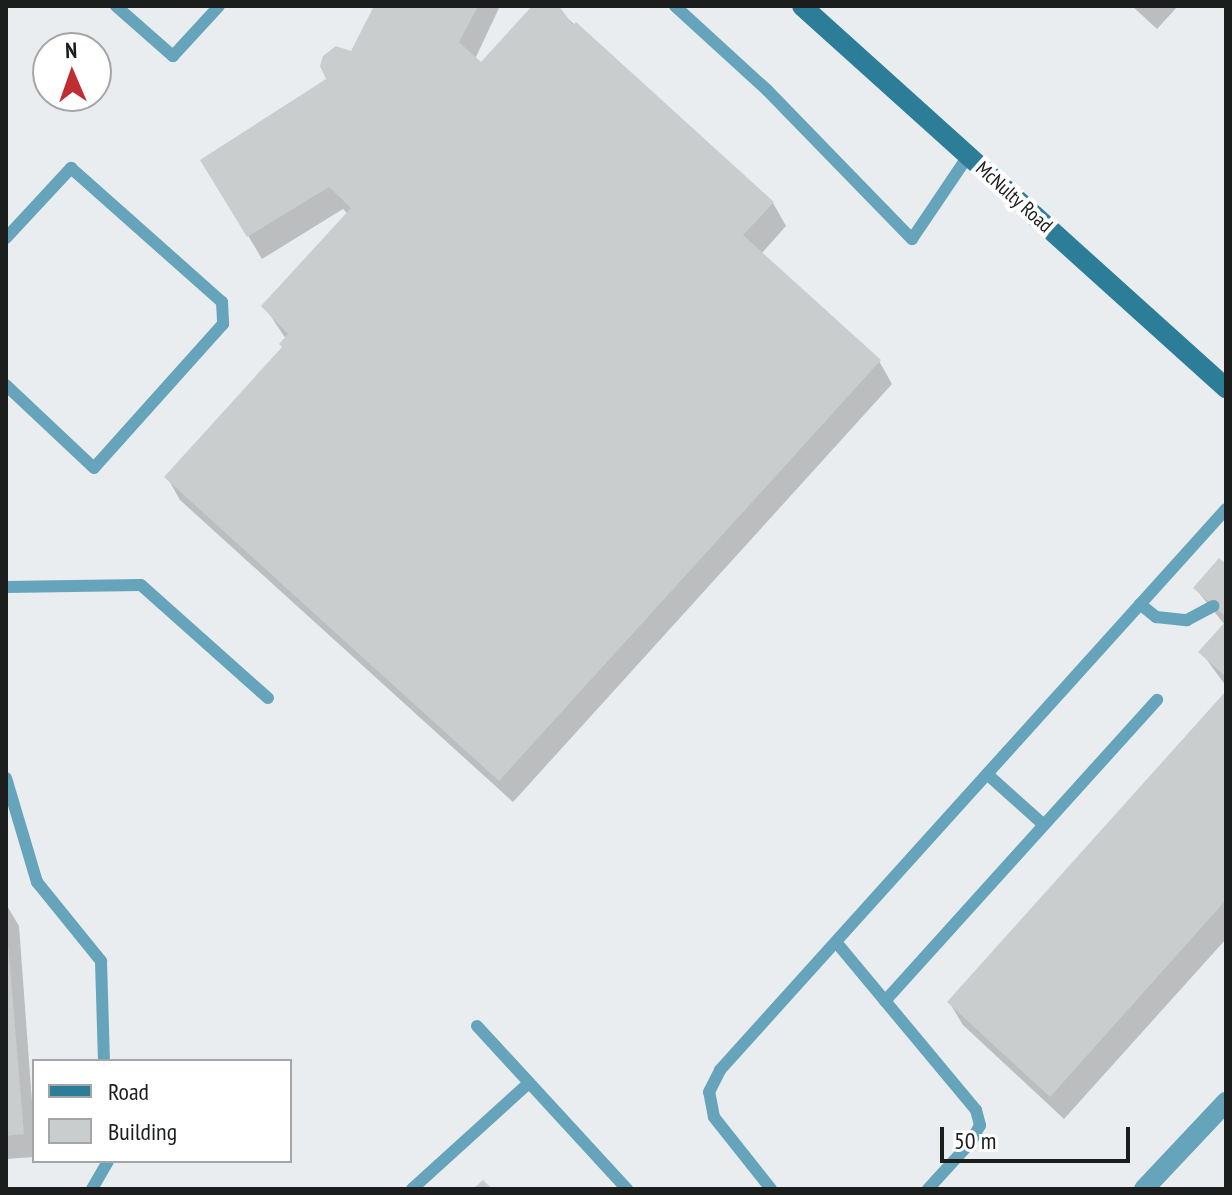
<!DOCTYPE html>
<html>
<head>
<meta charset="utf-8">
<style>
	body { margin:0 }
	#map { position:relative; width:1232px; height:1195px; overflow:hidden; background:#eaedef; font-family:"PT Sans Narrow",sans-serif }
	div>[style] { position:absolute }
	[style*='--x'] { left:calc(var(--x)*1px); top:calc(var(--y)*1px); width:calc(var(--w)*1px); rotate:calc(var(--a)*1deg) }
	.shadow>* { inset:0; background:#0003 }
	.building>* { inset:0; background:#cacdce }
	.lane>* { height:12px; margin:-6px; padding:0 6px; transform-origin:6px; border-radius:6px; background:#66a4bb }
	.street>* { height:20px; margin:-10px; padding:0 10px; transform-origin:10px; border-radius:10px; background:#66a4bb }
	.secondary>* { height:20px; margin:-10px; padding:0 10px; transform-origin:10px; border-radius:10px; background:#2b7d98 }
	span { translate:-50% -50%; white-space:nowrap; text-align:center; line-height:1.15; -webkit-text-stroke:8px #fff; paint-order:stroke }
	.street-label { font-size:20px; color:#1c1d1d }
	.frame { position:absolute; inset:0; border:8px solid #1c1d1d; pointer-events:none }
	.legend { position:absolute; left:32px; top:1059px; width:260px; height:104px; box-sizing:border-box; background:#fff; border:2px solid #a4a5a5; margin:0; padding:10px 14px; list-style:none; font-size:24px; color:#1c1d1d }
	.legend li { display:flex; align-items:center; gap:16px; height:40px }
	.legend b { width:40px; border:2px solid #a4a5a5 }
	.north { position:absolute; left:32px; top:32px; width:80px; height:80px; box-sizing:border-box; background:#fff; border:2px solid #a4a5a5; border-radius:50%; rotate:358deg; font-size:22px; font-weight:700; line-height:32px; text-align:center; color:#1c1d1d }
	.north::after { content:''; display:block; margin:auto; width:28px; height:36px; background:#be2e33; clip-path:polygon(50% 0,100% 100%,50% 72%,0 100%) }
	.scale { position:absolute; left:940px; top:1127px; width:190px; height:36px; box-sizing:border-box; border:4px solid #1c1d1d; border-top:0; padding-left:10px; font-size:24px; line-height:28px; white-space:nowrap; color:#1c1d1d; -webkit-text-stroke:6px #fff; paint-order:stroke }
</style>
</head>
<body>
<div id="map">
	<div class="shadow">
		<i style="clip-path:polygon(377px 6px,500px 6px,475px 59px,481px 65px,538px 6px,554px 6px,773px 203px,786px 226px,761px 254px,879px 361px,892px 384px,513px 802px,180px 500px,167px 477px,284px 348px,286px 339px,264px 306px,348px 214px,343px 209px,262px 259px,203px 160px,329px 79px,352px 53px)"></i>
		<i style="clip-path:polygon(1132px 6px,1178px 6px,1157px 29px)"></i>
		<i style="clip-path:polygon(1226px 567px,1226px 686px,1201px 652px,1225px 625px,1195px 588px)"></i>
		<i style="clip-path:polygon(1226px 694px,1226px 939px,1064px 1119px,963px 1025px,949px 1002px)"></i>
		<i style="clip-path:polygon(6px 904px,19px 926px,34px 1129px,34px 1157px,6px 1159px)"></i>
	</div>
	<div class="building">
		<i style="clip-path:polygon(374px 6px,478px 6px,459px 42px,481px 62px,532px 6px,559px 6px,573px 25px,576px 22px,774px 202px,743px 235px,881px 360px,499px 781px,164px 477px,282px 347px,279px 344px,288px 334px,261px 306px,351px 208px,329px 187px,247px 237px,200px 160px,326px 79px,320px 66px,323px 56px,336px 46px,351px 51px)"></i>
		<i style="clip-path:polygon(1219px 558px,1226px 564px,1226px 617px,1193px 588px)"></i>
		<i style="clip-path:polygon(1226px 621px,1226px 673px,1224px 675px,1198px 652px)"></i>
		<i style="clip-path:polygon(1226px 691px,1226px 900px,1050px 1097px,947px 1002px)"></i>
		<i style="clip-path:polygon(6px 920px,24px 1134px,6px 1136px)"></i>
		<i style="clip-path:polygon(483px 1180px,492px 1189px,473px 1189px)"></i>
	</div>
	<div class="lane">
		<i style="--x:116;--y:6;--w:76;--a:41.3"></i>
		<i style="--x:173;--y:56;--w:68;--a:-47.4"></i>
		<i style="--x:675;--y:6;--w:125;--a:42.4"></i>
		<i style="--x:767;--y:90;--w:208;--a:45.8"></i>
		<i style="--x:912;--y:239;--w:100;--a:-56"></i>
		<i style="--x:6;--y:238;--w:96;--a:-47.1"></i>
		<i style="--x:71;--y:168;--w:202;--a:41.6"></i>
		<i style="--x:222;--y:302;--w:22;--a:87"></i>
		<i style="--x:223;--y:324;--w:193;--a:131.9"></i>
		<i style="--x:94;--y:468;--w:121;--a:-136.7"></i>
		<i style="--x:6;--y:587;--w:135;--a:-0.8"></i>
		<i style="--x:141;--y:585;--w:170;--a:41.7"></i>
		<i style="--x:1140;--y:604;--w:21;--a:39"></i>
		<i style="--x:1156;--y:617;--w:31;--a:6"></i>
		<i style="--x:1187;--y:620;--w:30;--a:-28"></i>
		<i style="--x:987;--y:774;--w:76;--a:41.8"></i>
		<i style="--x:6;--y:778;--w:109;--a:73.4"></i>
		<i style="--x:37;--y:882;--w:102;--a:51"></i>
		<i style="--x:101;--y:961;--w:100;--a:88.3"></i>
		<i style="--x:836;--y:942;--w:219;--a:50.2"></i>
		<i style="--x:976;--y:1110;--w:16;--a:75"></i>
		<i style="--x:980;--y:1125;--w:19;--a:118"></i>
		<i style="--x:971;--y:1142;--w:64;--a:132.5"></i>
		<i style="--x:885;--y:1001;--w:406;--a:-47.9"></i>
		<i style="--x:477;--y:1026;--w:222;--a:47.4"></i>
		<i style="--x:92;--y:1189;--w:32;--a:-60"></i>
		<i style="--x:412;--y:1189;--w:158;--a:-42.2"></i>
		<i style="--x:771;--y:1189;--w:92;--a:-128.4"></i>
		<i style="--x:714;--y:1117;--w:25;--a:-101"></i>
		<i style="--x:709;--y:1092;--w:25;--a:-63"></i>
		<i style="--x:720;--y:1070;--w:755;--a:-47.95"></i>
	</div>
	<div class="street">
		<i style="--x:1144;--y:1189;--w:120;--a:-46.7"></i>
	</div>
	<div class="secondary">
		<i style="--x:802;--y:6;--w:571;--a:42.02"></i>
	</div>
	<div class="street-label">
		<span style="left:1014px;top:197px;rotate:42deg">McNulty Road</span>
	</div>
	<div class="frame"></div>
	<ul class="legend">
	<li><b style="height:10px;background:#2b7d98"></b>Road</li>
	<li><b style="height:22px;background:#cacdce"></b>Building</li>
	</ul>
	<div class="north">N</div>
	<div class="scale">50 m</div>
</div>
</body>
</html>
